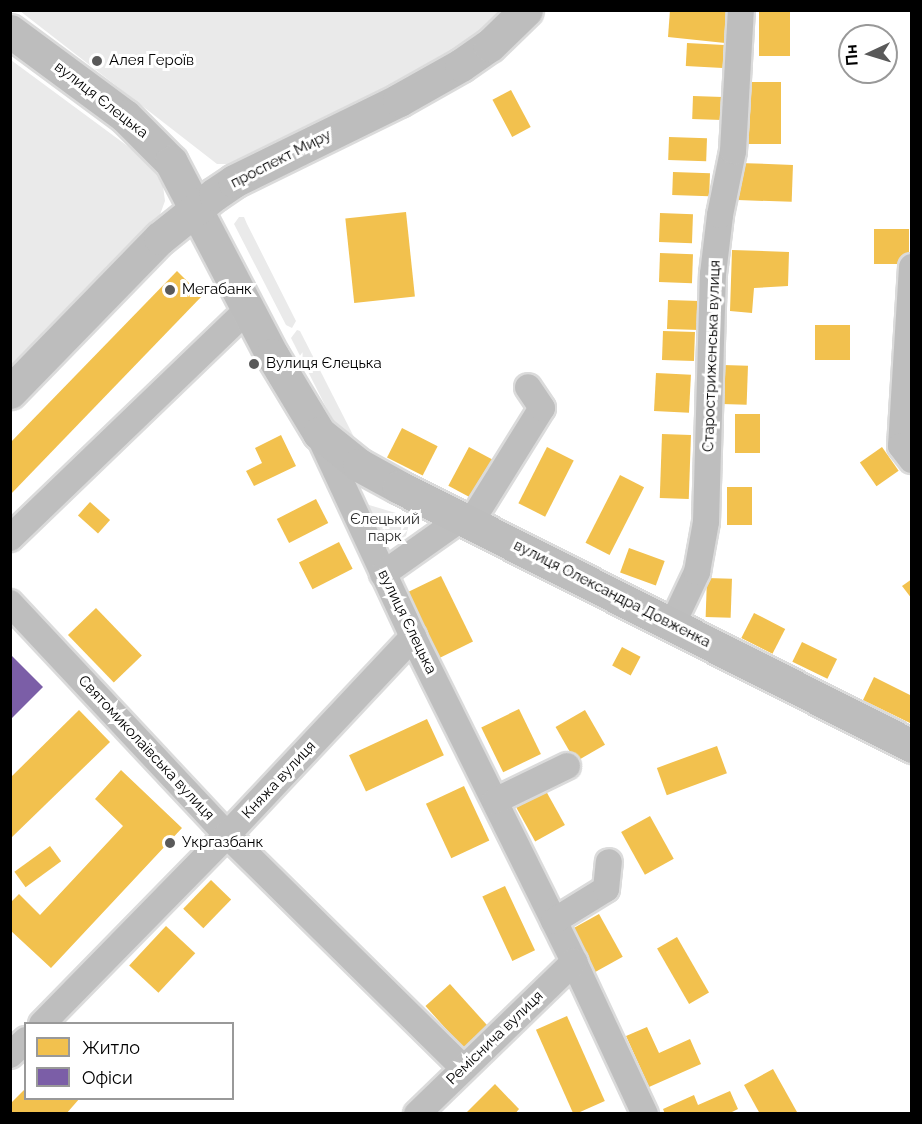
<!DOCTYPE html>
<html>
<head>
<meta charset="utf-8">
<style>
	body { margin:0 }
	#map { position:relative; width:922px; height:1124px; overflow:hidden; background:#fff; font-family:Raleway,sans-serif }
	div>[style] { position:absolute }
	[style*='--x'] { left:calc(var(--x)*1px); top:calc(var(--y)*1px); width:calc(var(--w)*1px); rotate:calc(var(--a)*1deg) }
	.green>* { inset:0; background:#eaeaea }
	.homes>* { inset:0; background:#f2c14e; transform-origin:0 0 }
	.offices>* { inset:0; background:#7b5ea7 }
	.roads { filter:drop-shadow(2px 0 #dbdbdb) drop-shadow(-2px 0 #dbdbdb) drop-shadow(0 2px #dbdbdb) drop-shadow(0 -2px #dbdbdb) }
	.minor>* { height:26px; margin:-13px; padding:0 13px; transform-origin:13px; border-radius:13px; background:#bebebe }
	.major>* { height:33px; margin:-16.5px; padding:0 16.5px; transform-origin:16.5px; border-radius:16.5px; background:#bdbdbd }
	.dots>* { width:16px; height:16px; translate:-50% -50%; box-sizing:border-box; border:3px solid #fff; border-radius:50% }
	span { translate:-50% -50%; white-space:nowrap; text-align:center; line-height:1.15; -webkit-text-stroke:6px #fff; paint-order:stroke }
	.poi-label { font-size:15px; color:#000 }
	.left { translate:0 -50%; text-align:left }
	.street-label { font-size:15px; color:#000 }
	.park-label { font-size:15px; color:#303030 }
	.frame { position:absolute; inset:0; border:12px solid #000; pointer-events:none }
	.legend { position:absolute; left:24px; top:1022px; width:210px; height:78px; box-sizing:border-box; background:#fff; border:2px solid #999; margin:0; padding:8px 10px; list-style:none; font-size:18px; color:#000 }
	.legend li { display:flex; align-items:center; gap:12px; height:30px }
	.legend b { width:30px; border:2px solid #999 }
	.north { position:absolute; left:838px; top:24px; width:60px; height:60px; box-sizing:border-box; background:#fff; border:2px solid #999; border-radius:50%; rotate:266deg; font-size:16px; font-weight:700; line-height:24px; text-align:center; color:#000 }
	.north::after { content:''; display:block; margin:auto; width:21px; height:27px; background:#595959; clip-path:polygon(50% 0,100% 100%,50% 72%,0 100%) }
</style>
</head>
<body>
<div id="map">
	<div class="green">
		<i style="clip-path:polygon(20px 11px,505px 11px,443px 60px,235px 164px,217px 164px)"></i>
		<i style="clip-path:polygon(11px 60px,137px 153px,152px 168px,163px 186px,165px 201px,155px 228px,11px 378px)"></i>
		<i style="clip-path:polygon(239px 217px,244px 217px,247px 224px,296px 321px,292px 328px,286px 325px,234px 224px)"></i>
		<i style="clip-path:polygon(297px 330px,300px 331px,355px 439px,333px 421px,291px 338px)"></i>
		<i style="clip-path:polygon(359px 502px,406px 516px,409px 524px,406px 536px,390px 544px,378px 543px)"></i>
	</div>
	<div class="homes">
		<i style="clip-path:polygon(670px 10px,728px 11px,725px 43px,668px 37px)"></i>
		<i style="left:759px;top:10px;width:31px;height:46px"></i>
		<i style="left:687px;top:43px;width:37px;height:23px;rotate:3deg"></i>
		<i style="left:748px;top:82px;width:33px;height:62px"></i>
		<i style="left:511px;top:90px;width:42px;height:21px;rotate:62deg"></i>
		<i style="left:693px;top:96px;width:37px;height:23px;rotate:2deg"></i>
		<i style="left:669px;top:137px;width:38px;height:23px;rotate:2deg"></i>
		<i style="left:739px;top:163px;width:54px;height:37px;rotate:2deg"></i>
		<i style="left:673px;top:172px;width:37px;height:23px;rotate:2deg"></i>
		<i style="left:406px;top:212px;width:85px;height:61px;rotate:84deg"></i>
		<i style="left:660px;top:213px;width:33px;height:29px;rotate:2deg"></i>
		<i style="left:874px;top:229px;width:35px;height:35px"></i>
		<i style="clip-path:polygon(732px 250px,789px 252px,788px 286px,754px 288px,752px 313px,730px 311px)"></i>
		<i style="left:660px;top:253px;width:33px;height:29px;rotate:2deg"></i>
		<i style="clip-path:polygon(177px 271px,202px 296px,10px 495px,10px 443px)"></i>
		<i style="left:668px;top:300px;width:32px;height:29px;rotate:2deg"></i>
		<i style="left:815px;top:325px;width:35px;height:35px"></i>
		<i style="left:663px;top:331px;width:32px;height:29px;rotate:2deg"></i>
		<i style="left:723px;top:365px;width:25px;height:39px;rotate:2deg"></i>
		<i style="left:656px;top:373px;width:35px;height:38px;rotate:3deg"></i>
		<i style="left:735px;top:414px;width:25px;height:39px"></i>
		<i style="left:402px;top:428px;width:40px;height:33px;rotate:27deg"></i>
		<i style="left:662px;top:434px;width:29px;height:64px;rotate:2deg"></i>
		<i style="clip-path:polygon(281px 435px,296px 466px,254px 486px,246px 471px,262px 463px,255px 448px)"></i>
		<i style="left:469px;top:447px;width:27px;height:44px;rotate:28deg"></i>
		<i style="left:547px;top:447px;width:30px;height:63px;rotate:27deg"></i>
		<i style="left:882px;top:447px;width:29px;height:27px;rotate:55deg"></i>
		<i style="left:620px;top:475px;width:27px;height:76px;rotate:27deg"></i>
		<i style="left:727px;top:487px;width:25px;height:38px"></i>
		<i style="left:316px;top:499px;width:27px;height:44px;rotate:63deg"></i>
		<i style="left:90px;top:502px;width:27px;height:18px;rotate:42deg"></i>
		<i style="left:339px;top:542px;width:30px;height:45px;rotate:63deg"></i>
		<i style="left:629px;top:548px;width:38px;height:26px;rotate:20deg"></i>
		<i style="left:441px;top:576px;width:73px;height:39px;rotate:64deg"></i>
		<i style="left:707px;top:578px;width:25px;height:39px;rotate:2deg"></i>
		<i style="clip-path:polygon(912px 579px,912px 599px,902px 586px)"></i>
		<i style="left:96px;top:608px;width:66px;height:39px;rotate:46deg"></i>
		<i style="left:754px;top:613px;width:35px;height:28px;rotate:27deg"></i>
		<i style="left:802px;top:642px;width:39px;height:22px;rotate:26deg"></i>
		<i style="left:622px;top:647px;width:21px;height:21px;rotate:28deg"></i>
		<i style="clip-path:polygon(874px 677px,912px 696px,912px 724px,863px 700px)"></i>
		<i style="left:519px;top:709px;width:50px;height:42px;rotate:64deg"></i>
		<i style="clip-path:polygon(79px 710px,110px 742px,10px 839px,10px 778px)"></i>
		<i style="left:585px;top:710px;width:40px;height:34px;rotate:60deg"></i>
		<i style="left:427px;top:719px;width:40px;height:86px;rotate:65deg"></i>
		<i style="left:717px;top:746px;width:29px;height:64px;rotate:70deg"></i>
		<i style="clip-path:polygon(121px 770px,182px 828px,51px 968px,10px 930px,10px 903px,19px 894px,40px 915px,123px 826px,95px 799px)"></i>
		<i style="left:464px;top:786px;width:60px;height:42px;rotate:65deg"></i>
		<i style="left:546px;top:791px;width:39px;height:34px;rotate:61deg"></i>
		<i style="left:650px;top:816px;width:49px;height:33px;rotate:61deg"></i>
		<i style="left:50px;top:846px;width:19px;height:44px;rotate:54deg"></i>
		<i style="left:211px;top:880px;width:28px;height:40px;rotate:44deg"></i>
		<i style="left:505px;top:886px;width:71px;height:25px;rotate:65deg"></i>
		<i style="left:599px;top:914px;width:49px;height:33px;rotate:61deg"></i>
		<i style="left:166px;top:926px;width:40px;height:54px;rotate:43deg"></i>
		<i style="left:677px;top:937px;width:64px;height:23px;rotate:60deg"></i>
		<i style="left:450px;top:984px;width:63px;height:33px;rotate:48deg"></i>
		<i style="left:567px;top:1016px;width:93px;height:34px;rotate:66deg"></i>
		<i style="clip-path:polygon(647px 1027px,659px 1053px,690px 1039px,701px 1064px,649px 1087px,626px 1036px)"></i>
		<i style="clip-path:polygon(773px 1069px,797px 1112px,794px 1114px,760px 1114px,744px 1085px)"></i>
		<i style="clip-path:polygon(495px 1084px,519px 1109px,515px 1114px,465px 1114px)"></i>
		<i style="clip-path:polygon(26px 1088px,26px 1098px,80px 1098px,66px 1114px,10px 1114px,10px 1104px)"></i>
		<i style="clip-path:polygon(730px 1091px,738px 1109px,728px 1114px,665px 1114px,663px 1109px,694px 1095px,698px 1105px)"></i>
	</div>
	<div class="offices">
		<i style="clip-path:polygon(10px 654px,43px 687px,10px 720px)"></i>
	</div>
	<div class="roads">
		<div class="minor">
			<i style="--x:912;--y:267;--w:179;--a:93.5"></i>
			<i style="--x:901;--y:446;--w:18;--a:52"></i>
			<i style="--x:319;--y:435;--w:223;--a:65"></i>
			<i style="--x:413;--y:637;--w:363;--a:63.6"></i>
			<i style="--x:574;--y:962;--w:168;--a:65"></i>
			<i style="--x:471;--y:522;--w:134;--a:-58.1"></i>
			<i style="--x:542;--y:408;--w:25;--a:-124"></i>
			<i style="--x:10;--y:538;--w:332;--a:-43.9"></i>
			<i style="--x:383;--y:574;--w:97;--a:-35.3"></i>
			<i style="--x:10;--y:603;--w:318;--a:46.9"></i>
			<i style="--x:227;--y:835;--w:332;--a:44.6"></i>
			<i style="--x:672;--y:625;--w:59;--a:-64.7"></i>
			<i style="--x:697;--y:572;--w:51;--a:-79.8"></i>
			<i style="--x:706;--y:522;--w:248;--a:-88.4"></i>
			<i style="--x:713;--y:274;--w:59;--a:-83.2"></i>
			<i style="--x:720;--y:215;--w:65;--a:-78.5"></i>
			<i style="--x:733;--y:151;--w:141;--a:-86.8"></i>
			<i style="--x:495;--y:801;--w:80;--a:-25.9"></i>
			<i style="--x:554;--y:921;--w:61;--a:-31.6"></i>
			<i style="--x:606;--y:889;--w:27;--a:-84"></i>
			<i style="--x:42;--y:1024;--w:264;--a:-45.6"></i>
			<i style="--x:227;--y:835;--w:272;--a:-46.8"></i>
			<i style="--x:10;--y:1055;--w:22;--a:-43"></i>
			<i style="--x:417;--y:1114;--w:219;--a:-44.1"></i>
		</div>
		<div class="major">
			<i style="--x:10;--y:31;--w:143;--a:36.5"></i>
			<i style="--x:125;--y:116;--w:65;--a:45"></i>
			<i style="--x:171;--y:162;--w:218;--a:62.4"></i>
			<i style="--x:272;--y:355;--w:91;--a:58.9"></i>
			<i style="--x:319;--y:433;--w:51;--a:38.7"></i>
			<i style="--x:359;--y:465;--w:46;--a:28.8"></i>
			<i style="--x:399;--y:487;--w:575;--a:26.79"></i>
			<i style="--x:10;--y:392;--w:215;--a:-45.8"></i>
			<i style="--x:160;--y:238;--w:70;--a:-38.7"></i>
			<i style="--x:215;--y:194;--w:23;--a:-34"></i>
			<i style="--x:234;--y:181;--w:184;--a:-26.1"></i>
			<i style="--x:399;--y:100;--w:71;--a:-29.4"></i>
			<i style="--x:461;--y:65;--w:35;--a:-35"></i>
			<i style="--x:490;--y:45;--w:50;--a:-44.2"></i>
		</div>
	</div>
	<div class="dots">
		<i style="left:97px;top:61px;background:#595959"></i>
		<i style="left:170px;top:290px;background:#595959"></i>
		<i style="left:254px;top:364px;background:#595959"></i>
		<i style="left:170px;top:843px;background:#595959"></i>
	</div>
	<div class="poi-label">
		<span class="left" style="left:109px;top:61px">Алея Героїв</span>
		<span class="left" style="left:182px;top:290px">Мегабанк</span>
		<span class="left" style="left:266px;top:364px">Вулиця Єлецька</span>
		<span class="left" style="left:182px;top:843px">Укргазбанк</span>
	</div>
	<div class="street-label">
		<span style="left:101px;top:100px;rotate:38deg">вулиця Єлецька</span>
		<span style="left:281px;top:159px;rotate:-27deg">проспект Миру</span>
		<span style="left:712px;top:356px;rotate:-88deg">Старостриженська вулиця</span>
		<span style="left:612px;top:594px;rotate:27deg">вулиця Олександра Довженка</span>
		<span style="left:407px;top:622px;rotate:64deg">вулиця Єлецька</span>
		<span style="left:146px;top:748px;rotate:47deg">Святомиколаївська вулиця</span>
		<span style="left:279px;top:780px;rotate:-47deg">Княжа вулиця</span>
		<span style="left:495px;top:1038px;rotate:-44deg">Реміснича вулиця</span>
	</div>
	<div class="park-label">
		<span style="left:385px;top:528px">Єлецький<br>парк</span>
	</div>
	<div class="frame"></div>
	<ul class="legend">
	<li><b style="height:16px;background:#f2c14e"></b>Житло</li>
	<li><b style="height:16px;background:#7b5ea7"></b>Офіси</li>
	</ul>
	<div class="north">Пн</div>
</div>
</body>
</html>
